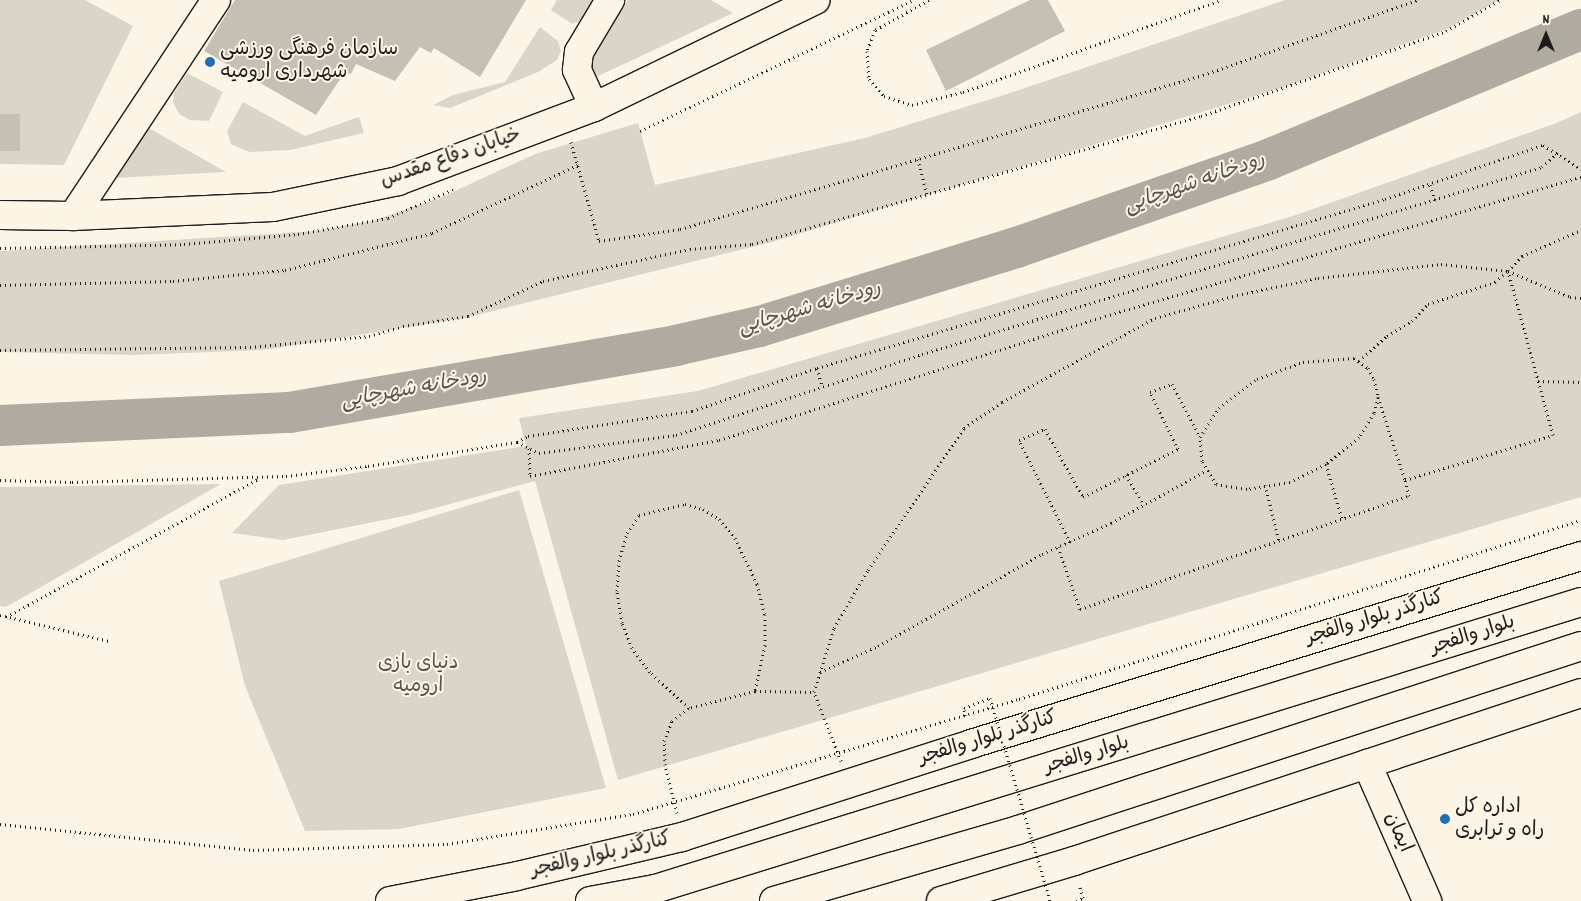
<!DOCTYPE html>
<html>
<head>
<meta charset="utf-8">
<style>
	body { margin:0 }
	#map { position:relative; width:1581px; height:901px; overflow:hidden; background:#fcf5e5; font-family:Dekko,"Playpen Sans Arabic",sans-serif }
	div>[style] { position:absolute }
	[style*='--x'] { left:calc(var(--x)*1px); top:calc(var(--y)*1px); width:calc(var(--w)*1px); rotate:calc(var(--a)*1deg) }
	.green>* { inset:0; background:#dbd5c8 }
	.river>* { height:41px; margin:-20.5px; padding:0 20.5px; transform-origin:20.5px; border-radius:20.5px; background:#b0aba1 }
	.building>* { inset:0; background:#c4c0b3; transform-origin:0 0 }
	.path>* { height:3px; margin-top:-1.5px; transform-origin:0; background:repeating-linear-gradient(90deg,#1c1c1c 0 1px,transparent 0 5px) }
	.roads { filter:drop-shadow(1px 0 #1c1c1c) drop-shadow(-1px 0 #1c1c1c) drop-shadow(0 1px #1c1c1c) drop-shadow(0 -1px #1c1c1c) }
	.minor>* { height:28px; margin:-14px; padding:0 14px; transform-origin:14px; border-radius:14px; background:#fcf5e5 }
	.major>* { height:28px; margin:-14px; padding:0 14px; transform-origin:14px; border-radius:14px; background:#fcf5e5 }
	.highway>* { height:28px; margin:-14px; padding:0 14px; transform-origin:14px; border-radius:14px; background:#fcf5e5 }
	.path-bridge>* { height:3px; margin-top:-1.5px; transform-origin:0; background:repeating-linear-gradient(90deg,#1c1c1c 0 1px,transparent 0 5px) }
	.dots>* { width:14px; height:14px; translate:-50% -50%; box-sizing:border-box; border:2px solid #fcf5e5; border-radius:50% }
	span { translate:-50% -50%; white-space:nowrap; text-align:center; line-height:1.15; -webkit-text-stroke:4px #fcf5e5; paint-order:stroke }
	.poi-label { font-size:20px; color:#1c1c1c }
	.left { translate:0 -50%; text-align:left }
	.street-label { font-size:20px; color:#1c1c1c }
	.park-label { font-size:20px; color:#555450 }
	.water-label { font-size:21px; color:#575551; font-style:italic }
	.north { position:absolute; left:1521px; top:10px; width:50px; height:50px; -webkit-text-stroke:4px #fcf5e5; paint-order:stroke; rotate:0deg; font-size:14px; font-weight:700; line-height:20px; text-align:center; color:#1c1c1c }
	.north::after { content:''; display:block; margin:auto; width:18px; height:22px; background:#1c1c1c; clip-path:polygon(50% 0,100% 100%,50% 72%,0 100%) }
</style>
</head>
<body>
<div id="map">
	<div class="green">
		<i style="clip-path:polygon(0 0,85px 0,133px 26px,64px 165px,0 164px)"></i>
		<i style="clip-path:polygon(557px 0,596px 0,583px 20px,572px 24px,551px 10px)"></i>
		<i style="clip-path:polygon(628px 0,711px 0,733px 13px,596px 77px,587px 65px)"></i>
		<i style="clip-path:polygon(1285px 0,1499px 0,1447px 29px,1278px 89px,772px 242px,465px 318px,264px 350px,134px 355px,0 352px,0 251px,316px 231px,372px 221px,442px 197px,535px 154px,638px 123px,655px 185px,865px 138px,1004px 95px)"></i>
		<i style="clip-path:polygon(540px 27px,558px 41px,561px 51px,557px 60px,538px 72px,450px 108px,433px 105px,453px 95px,505px 82px)"></i>
		<i style="clip-path:polygon(187px 73px,223px 92px,209px 121px,190px 120px,179px 114px,173px 102px,174px 93px)"></i>
		<i style="clip-path:polygon(243px 102px,305px 136px,359px 117px,364px 133px,290px 150px,249px 152px,231px 144px,227px 131px)"></i>
		<i style="clip-path:polygon(1581px 112px,1581px 497px,618px 780px,535px 481px,409px 515px,283px 540px,232px 533px,279px 485px,526px 446px,519px 418px,698px 391px,1293px 216px,1554px 124px)"></i>
		<i style="clip-path:polygon(145px 126px,226px 172px,115px 178px)"></i>
		<i style="clip-path:polygon(221px 484px,6px 607px,0 606px,0 487px)"></i>
		<i style="clip-path:polygon(519px 490px,606px 788px,399px 829px,305px 831px,245px 686px,219px 581px)"></i>
	</div>
	<div class="river">
		<i style="--x:0;--y:425;--w:289;--a:-2.6"></i>
		<i style="--x:289;--y:412;--w:392;--a:-9.8"></i>
		<i style="--x:675;--y:345;--w:86;--a:-12.7"></i>
		<i style="--x:759;--y:326;--w:269;--a:-17.1"></i>
		<i style="--x:1016;--y:247;--w:267;--a:-19.2"></i>
		<i style="--x:1268;--y:159;--w:339;--a:-22.6"></i>
	</div>
	<div class="building">
		<i style="clip-path:polygon(235px 0,526px 0,480px 77px,434px 48px,431px 53px,420px 47px,395px 81px,356px 64px,351px 74px,345px 72px,316px 115px,204px 51px)"></i>
		<i style="clip-path:polygon(1030px 0,1048px 0,1065px 31px,946px 91px,926px 50px)"></i>
		<i style="left:0;top:114px;width:20px;height:37px"></i>
	</div>
	<div class="path">
		<i style="--x:929;--y:0;--w:62;--a:150.9"></i>
		<i style="--x:875;--y:30;--w:22;--a:111"></i>
		<i style="--x:867;--y:51;--w:28;--a:86"></i>
		<i style="--x:869;--y:79;--w:23;--a:49"></i>
		<i style="--x:884;--y:96;--w:29;--a:18"></i>
		<i style="--x:912;--y:105;--w:53;--a:-14.3"></i>
		<i style="--x:963;--y:92;--w:274;--a:-19.6"></i>
		<i style="--x:640;--y:131;--w:304;--a:-25.6"></i>
		<i style="--x:571;--y:142;--w:103;--a:74.2"></i>
		<i style="--x:599;--y:241;--w:82;--a:-8.4"></i>
		<i style="--x:680;--y:229;--w:545;--a:-16.41"></i>
		<i style="--x:1203;--y:75;--w:227;--a:-19.3"></i>
		<i style="--x:918;--y:159;--w:37;--a:76"></i>
		<i style="--x:1430;--y:185;--w:16;--a:72"></i>
		<i style="--x:0;--y:248;--w:184;--a:-1.2"></i>
		<i style="--x:184;--y:244;--w:114;--a:-5"></i>
		<i style="--x:298;--y:234;--w:91;--a:-10.1"></i>
		<i style="--x:388;--y:218;--w:74;--a:-23.8"></i>
		<i style="--x:1508;--y:271;--w:67;--a:22.8"></i>
		<i style="--x:1570;--y:297;--w:11;--a:5"></i>
		<i style="--x:0;--y:285;--w:173;--a:-1.3"></i>
		<i style="--x:173;--y:281;--w:113;--a:-5.6"></i>
		<i style="--x:285;--y:270;--w:152;--a:-14.1"></i>
		<i style="--x:432;--y:233;--w:161;--a:-25"></i>
		<i style="--x:0;--y:350;--w:250;--a:-0.7"></i>
		<i style="--x:250;--y:347;--w:120;--a:-5.3"></i>
		<i style="--x:369;--y:336;--w:35;--a:-16"></i>
		<i style="--x:403;--y:326;--w:66;--a:-8.7"></i>
		<i style="--x:468;--y:316;--w:83;--a:-25"></i>
		<i style="--x:543;--y:281;--w:150;--a:-12.3"></i>
		<i style="--x:690;--y:249;--w:62;--a:-4.6"></i>
		<i style="--x:752;--y:244;--w:467;--a:-15.9"></i>
		<i style="--x:1201;--y:116;--w:259;--a:-19.1"></i>
		<i style="--x:1446;--y:31;--w:62;--a:-29.9"></i>
		<i style="--x:1354;--y:358;--w:17;--a:36"></i>
		<i style="--x:1368;--y:368;--w:13;--a:61"></i>
		<i style="--x:1374;--y:379;--w:18;--a:77"></i>
		<i style="--x:1378;--y:397;--w:16;--a:104"></i>
		<i style="--x:1374;--y:413;--w:28;--a:122"></i>
		<i style="--x:1359;--y:437;--w:43;--a:140.7"></i>
		<i style="--x:1326;--y:464;--w:40;--a:153.4"></i>
		<i style="--x:1290;--y:482;--w:44;--a:170.8"></i>
		<i style="--x:1247;--y:489;--w:31;--a:-171"></i>
		<i style="--x:1216;--y:484;--w:27;--a:-121"></i>
		<i style="--x:1202;--y:461;--w:24;--a:-95"></i>
		<i style="--x:1200;--y:437;--w:35;--a:-57"></i>
		<i style="--x:1219;--y:408;--w:48;--a:-37.3"></i>
		<i style="--x:1257;--y:379;--w:49;--a:-20.3"></i>
		<i style="--x:1303;--y:362;--w:51;--a:-4.5"></i>
		<i style="--x:1359;--y:361;--w:38;--a:-42"></i>
		<i style="--x:1387;--y:336;--w:29;--a:-31"></i>
		<i style="--x:1412;--y:321;--w:23;--a:-47"></i>
		<i style="--x:1428;--y:304;--w:71;--a:-18.2"></i>
		<i style="--x:1495;--y:282;--w:16;--a:-40"></i>
		<i style="--x:817;--y:368;--w:19;--a:74"></i>
		<i style="--x:1538;--y:381;--w:43;--a:1.3"></i>
		<i style="--x:1378;--y:397;--w:87;--a:72"></i>
		<i style="--x:1405;--y:480;--w:155;--a:-16.9"></i>
		<i style="--x:1553;--y:435;--w:170;--a:-105.3"></i>
		<i style="--x:517;--y:442;--w:25;--a:27"></i>
		<i style="--x:539;--y:453;--w:138;--a:-7.5"></i>
		<i style="--x:676;--y:435;--w:259;--a:-18.2"></i>
		<i style="--x:922;--y:354;--w:648;--a:-16.78"></i>
		<i style="--x:1542;--y:167;--w:22;--a:-43"></i>
		<i style="--x:529;--y:448;--w:28;--a:88"></i>
		<i style="--x:530;--y:476;--w:192;--a:-10.8"></i>
		<i style="--x:719;--y:440;--w:405;--a:-17.8"></i>
		<i style="--x:1105;--y:316;--w:496;--a:-16.3"></i>
		<i style="--x:1326;--y:464;--w:57;--a:73.8"></i>
		<i style="--x:1126;--y:475;--w:35;--a:59"></i>
		<i style="--x:0;--y:480;--w:72;--a:1.6"></i>
		<i style="--x:72;--y:482;--w:214;--a:-1.6"></i>
		<i style="--x:286;--y:476;--w:83;--a:-7"></i>
		<i style="--x:368;--y:466;--w:151;--a:-9.2"></i>
		<i style="--x:517;--y:442;--w:13;--a:-29"></i>
		<i style="--x:528;--y:436;--w:166;--a:-8.7"></i>
		<i style="--x:692;--y:411;--w:132;--a:-19"></i>
		<i style="--x:817;--y:368;--w:593;--a:-16.57"></i>
		<i style="--x:1385;--y:199;--w:167;--a:-18.9"></i>
		<i style="--x:1543;--y:145;--w:45;--a:32.3"></i>
		<i style="--x:1265;--y:485;--w:58;--a:76"></i>
		<i style="--x:685;--y:504;--w:19;--a:16"></i>
		<i style="--x:703;--y:509;--w:19;--a:32"></i>
		<i style="--x:719;--y:519;--w:25;--a:50"></i>
		<i style="--x:735;--y:538;--w:51;--a:64.4"></i>
		<i style="--x:757;--y:584;--w:32;--a:76"></i>
		<i style="--x:765;--y:615;--w:30;--a:90"></i>
		<i style="--x:765;--y:645;--w:47;--a:102.3"></i>
		<i style="--x:755;--y:691;--w:68;--a:165.6"></i>
		<i style="--x:689;--y:708;--w:53;--a:-137.3"></i>
		<i style="--x:650;--y:672;--w:30;--a:-127"></i>
		<i style="--x:632;--y:648;--w:27;--a:-112"></i>
		<i style="--x:622;--y:623;--w:32;--a:-99"></i>
		<i style="--x:617;--y:591;--w:30;--a:-86"></i>
		<i style="--x:619;--y:561;--w:29;--a:-74"></i>
		<i style="--x:627;--y:533;--w:22;--a:-56"></i>
		<i style="--x:639;--y:515;--w:47;--a:-13.4"></i>
		<i style="--x:1070;--y:542;--w:114;--a:-116.6"></i>
		<i style="--x:1019;--y:440;--w:28;--a:-23"></i>
		<i style="--x:1045;--y:429;--w:78;--a:60.8"></i>
		<i style="--x:1083;--y:497;--w:106;--a:-26.8"></i>
		<i style="--x:1178;--y:449;--w:64;--a:-116.2"></i>
		<i style="--x:1150;--y:392;--w:23;--a:-20"></i>
		<i style="--x:1172;--y:384;--w:60;--a:62.2"></i>
		<i style="--x:1058;--y:547;--w:66;--a:70.5"></i>
		<i style="--x:1080;--y:609;--w:348;--a:-19"></i>
		<i style="--x:1409;--y:496;--w:16;--a:-104"></i>
		<i style="--x:0;--y:615;--w:112;--a:13.4"></i>
		<i style="--x:6;--y:617;--w:290;--a:-28.7"></i>
		<i style="--x:820;--y:672;--w:64;--a:-24.1"></i>
		<i style="--x:878;--y:646;--w:188;--a:-29.3"></i>
		<i style="--x:1042;--y:554;--w:76;--a:-24.2"></i>
		<i style="--x:1111;--y:523;--w:110;--a:-28.9"></i>
		<i style="--x:755;--y:691;--w:59;--a:1"></i>
		<i style="--x:965;--y:716;--w:8;--a:-97"></i>
		<i style="--x:964;--y:708;--w:28;--a:-21"></i>
		<i style="--x:841;--y:761;--w:74;--a:-111.4"></i>
		<i style="--x:814;--y:692;--w:67;--a:-72.6"></i>
		<i style="--x:834;--y:628;--w:67;--a:-59.6"></i>
		<i style="--x:868;--y:570;--w:171;--a:-55.9"></i>
		<i style="--x:964;--y:428;--w:46;--a:-34.4"></i>
		<i style="--x:1002;--y:402;--w:175;--a:-28.8"></i>
		<i style="--x:1155;--y:318;--w:85;--a:-15.7"></i>
		<i style="--x:1237;--y:295;--w:83;--a:-11.9"></i>
		<i style="--x:1318;--y:278;--w:124;--a:-6.5"></i>
		<i style="--x:1441;--y:264;--w:67;--a:6"></i>
		<i style="--x:1508;--y:271;--w:21;--a:-47"></i>
		<i style="--x:1522;--y:256;--w:64;--a:-23.8"></i>
		<i style="--x:677;--y:813;--w:49;--a:-104"></i>
		<i style="--x:665;--y:765;--w:24;--a:-92"></i>
		<i style="--x:664;--y:741;--w:22;--a:-68"></i>
		<i style="--x:672;--y:721;--w:21;--a:-37"></i>
		<i style="--x:0;--y:824;--w:254;--a:5.9"></i>
		<i style="--x:253;--y:850;--w:194;--a:-1.8"></i>
		<i style="--x:447;--y:844;--w:188;--a:-9.2"></i>
		<i style="--x:633;--y:814;--w:403;--a:-16.6"></i>
		<i style="--x:1019;--y:699;--w:590;--a:-17.67"></i>
		<i style="--x:1076;--y:901;--w:8;--a:-23"></i>
		<i style="--x:1083;--y:898;--w:15;--a:-106"></i>
	</div>
	<div class="roads">
		<div class="minor">
			<i style="--x:594;--y:107;--w:41;--a:-114.7"></i>
			<i style="--x:577;--y:70;--w:18;--a:-84"></i>
			<i style="--x:579;--y:52;--w:61;--a:-59.2"></i>
			<i style="--x:0;--y:215;--w:73;--a:0.8"></i>
			<i style="--x:73;--y:216;--w:200;--a:-2.6"></i>
			<i style="--x:273;--y:207;--w:128;--a:-11.7"></i>
			<i style="--x:398;--y:181;--w:210;--a:-20.7"></i>
			<i style="--x:594;--y:107;--w:246;--a:-25.8"></i>
			<i style="--x:73;--y:216;--w:259;--a:-56.5"></i>
			<i style="--x:1367;--y:764;--w:150;--a:66.3"></i>
		</div>
		<div class="major">
			<i style="--x:390;--y:901;--w:129;--a:-11.1"></i>
			<i style="--x:517;--y:876;--w:170;--a:-13.3"></i>
			<i style="--x:682;--y:837;--w:304;--a:-17.8"></i>
			<i style="--x:971;--y:744;--w:638;--a:-17.13"></i>
			<i style="--x:941;--y:901;--w:139;--a:-16.7"></i>
			<i style="--x:1074;--y:861;--w:534;--a:-18.33"></i>
		</div>
		<div class="highway">
			<i style="--x:590;--y:901;--w:66;--a:-10.5"></i>
			<i style="--x:655;--y:889;--w:969;--a:-17.22"></i>
			<i style="--x:774;--y:901;--w:254;--a:-16.2"></i>
			<i style="--x:1018;--y:830;--w:592;--a:-18.1"></i>
		</div>
	</div>
	<div class="path-bridge">
		<i style="--x:990;--y:698;--w:212;--a:73.5"></i>
	</div>
	<div class="dots">
		<i style="left:210px;top:62px;background:#1f6fb2"></i>
		<i style="left:1445px;top:819px;background:#1f6fb2"></i>
	</div>
	<div class="poi-label">
		<span class="left" style="left:220px;top:62px">سازمان فرهنگی ورزشی<br>شهرداری ارومیه</span>
		<span class="left" style="left:1455px;top:820px">اداره کل<br>راه و ترابری</span>
	</div>
	<div class="street-label">
		<span style="left:451px;top:159px;rotate:-19deg">خیابان دفاع مقدس</span>
		<span style="left:1375px;top:619px;rotate:-17deg">کنارگذر بلوار والفجر</span>
		<span style="left:1473px;top:636px;rotate:-18deg">بلوار والفجر</span>
		<span style="left:988px;top:739px;rotate:-17deg">کنارگذر بلوار والفجر</span>
		<span style="left:1087px;top:756px;rotate:-17deg">بلوار والفجر</span>
		<span style="left:1397px;top:833px;rotate:66deg">ایمان</span>
		<span style="left:601px;top:856px;rotate:-13deg">کنارگذر بلوار والفجر</span>
	</div>
	<div class="park-label">
		<span style="left:418px;top:676px">دنیای بازی<br>ارومیه</span>
	</div>
	<div class="water-label">
		<span style="left:1195px;top:184px;rotate:-19deg">رودخانه شهرچایی</span>
		<span style="left:810px;top:309px;rotate:-16deg">رودخانه شهرچایی</span>
		<span style="left:414px;top:390px;rotate:-10deg">رودخانه شهرچایی</span>
	</div>
	<div class="north">N</div>
</div>
</body>
</html>
